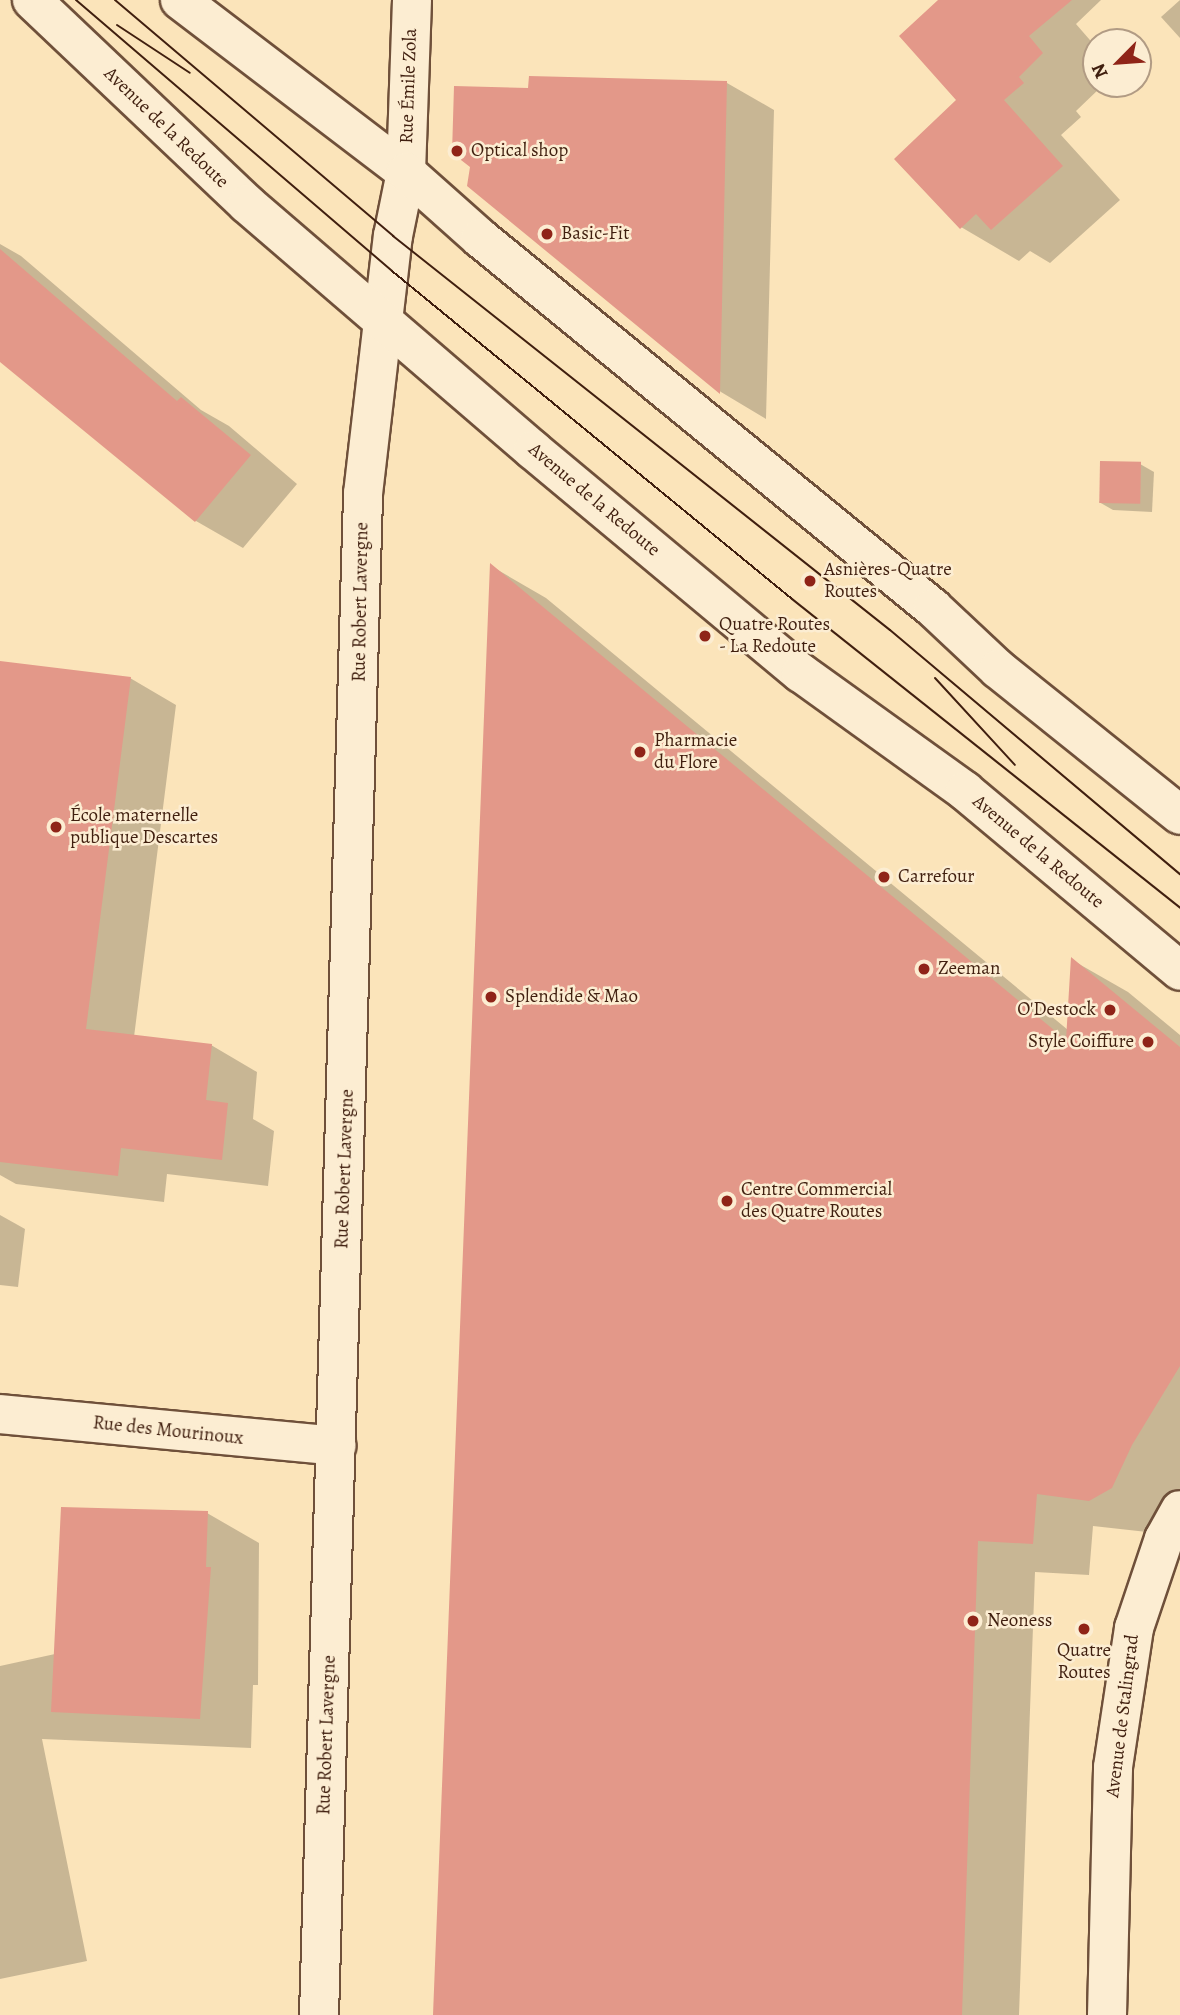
<!DOCTYPE html>
<html>
<head>
<meta charset="utf-8">
<style>
	body { margin:0 }
	#map { position:relative; width:1180px; height:2015px; overflow:hidden; background:#fbe4ba; font-family:Alegreya,serif }
	div>[style] { position:absolute }
	[style*='--x'] { left:calc(var(--x)*1px); top:calc(var(--y)*1px); width:calc(var(--w)*1px); rotate:calc(var(--a)*1deg) }
	.shadow>* { inset:0; background:#0003 }
	.building>* { inset:0; background:#e39889; transform-origin:0 0 }
	.roads { filter:drop-shadow(2px 0 #6f503a) drop-shadow(-2px 0 #6f503a) drop-shadow(0 2px #6f503a) drop-shadow(0 -2px #6f503a) }
	.street>* { height:38px; margin:-19px; padding:0 19px; transform-origin:19px; border-radius:19px; background:#fcedd2 }
	.secondary>* { height:38px; margin:-19px; padding:0 19px; transform-origin:19px; border-radius:19px; background:#fcedd2 }
	.tram>* { height:2px; margin:-1px; padding:0 1px; transform-origin:1px; border-radius:1px; background:#401f0f }
	.dots>* { width:19px; height:19px; translate:-50% -50%; box-sizing:border-box; border:4px solid #fcedd2; border-radius:50% }
	span { translate:-50% -50%; white-space:nowrap; text-align:center; line-height:1.15; -webkit-text-stroke:5px #fcedd2; paint-order:stroke }
	.street-label { font-size:19px; color:#401f0f }
	.poi-label { font-size:19px; color:#401f0f }
	.left { translate:0 -50%; text-align:left }
	.right { translate:-100% -50%; text-align:right }
	.north { position:absolute; left:1082px; top:28px; width:70px; height:70px; box-sizing:border-box; background:#fcedd2; border:2px solid #b19b84; border-radius:50%; rotate:245deg; font-size:19px; font-weight:700; line-height:28px; text-align:center; color:#401f0f }
	.north::after { content:''; display:block; margin:auto; width:24px; height:32px; background:#8f2418; clip-path:polygon(50% 0,100% 100%,50% 72%,0 100%) }
</style>
</head>
<body>
<div id="map">
	<div class="shadow">
		<i style="clip-path:polygon(941px 0,1101px 0,1076px 24px,1096px 47px,1096px 62px,1087px 70px,1100px 88px,1076px 111px,1081px 117px,1061px 135px,1120px 200px,1050px 263px,1030px 251px,1019px 261px,961px 227px,959px 100px)"></i>
		<i style="clip-path:polygon(1180px 0,1180px 38px,1161px 17px)"></i>
		<i style="clip-path:polygon(531px 78px,727px 83px,774px 110px,766px 419px,721px 392px,469px 185px,472px 166px,530px 90px)"></i>
		<i style="clip-path:polygon(0 244px,21px 256px,201px 410px,229px 426px,297px 484px,243px 548px,196px 521px,0 360px)"></i>
		<i style="clip-path:polygon(1140px 464px,1154px 472px,1152px 512px,1113px 510px,1099px 502px)"></i>
		<i style="clip-path:polygon(491px 566px,546px 598px,1068px 1030px,1072px 960px,1128px 992px,1180px 1035px,1180px 1499px,1147px 1532px,1093px 1526px,1089px 1575px,1035px 1572px,1019px 2015px,435px 2015px)"></i>
		<i style="clip-path:polygon(0 663px,130px 678px,176px 705px,134px 1037px,211px 1045px,257px 1072px,253px 1119px,274px 1131px,268px 1186px,167px 1174px,164px 1202px,16px 1184px,0 1175px)"></i>
		<i style="clip-path:polygon(0 1215px,25px 1229px,18px 1287px,0 1285px)"></i>
		<i style="clip-path:polygon(207px 1513px,259px 1543px,258px 1685px,253px 1685px,251px 1748px,42px 1739px,87px 1961px,0 1979px,0 1666px,55px 1654px)"></i>
	</div>
	<div class="building">
		<i style="clip-path:polygon(938px 0,1072px 0,1029px 36px,1043px 53px,1019px 77px,1024px 83px,1004px 100px,1063px 166px,991px 230px,976px 214px,960px 229px,894px 159px,956px 100px,899px 36px)"></i>
		<i style="clip-path:polygon(529px 76px,727px 81px,720px 394px,467px 186px,470px 167px,452px 153px,454px 86px,528px 88px)"></i>
		<i style="clip-path:polygon(0 249px,177px 401px,181px 397px,251px 455px,195px 522px,0 362px)"></i>
		<i style="left:1100px;top:461px;width:41px;height:42px;rotate:1deg"></i>
		<i style="clip-path:polygon(490px 563px,1066px 1040px,1071px 957px,1180px 1047px,1180px 1366px,1132px 1445px,1112px 1488px,1089px 1501px,1037px 1494px,1033px 1544px,978px 1541px,962px 2015px,433px 2015px)"></i>
		<i style="clip-path:polygon(0 661px,131px 677px,86px 1029px,212px 1044px,206px 1100px,228px 1103px,222px 1160px,121px 1148px,118px 1176px,0 1162px)"></i>
		<i style="clip-path:polygon(61px 1507px,208px 1511px,206px 1567px,211px 1567px,200px 1719px,51px 1712px)"></i>
	</div>
	<div class="roads">
		<div class="street">
			<i style="--x:0;--y:1414;--w:338;--a:5.4"></i>
			<i style="--x:319;--y:2015;--w:1522;--a:-88.34"></i>
			<i style="--x:363;--y:494;--w:260;--a:-83.4"></i>
			<i style="--x:393;--y:236;--w:65;--a:-78.5"></i>
			<i style="--x:406;--y:172;--w:172;--a:-88"></i>
		</div>
		<div class="secondary">
			<i style="--x:32;--y:0;--w:296;--a:43.5"></i>
			<i style="--x:247;--y:204;--w:377;--a:40.7"></i>
			<i style="--x:533;--y:450;--w:349;--a:39.8"></i>
			<i style="--x:801;--y:673;--w:202;--a:35.7"></i>
			<i style="--x:965;--y:791;--w:280;--a:39.9"></i>
			<i style="--x:180;--y:0;--w:284;--a:37.3"></i>
			<i style="--x:406;--y:172;--w:99;--a:41.7"></i>
			<i style="--x:480;--y:238;--w:585;--a:39.24"></i>
			<i style="--x:933;--y:608;--w:89;--a:43.2"></i>
			<i style="--x:998;--y:669;--w:233;--a:38.7"></i>
			<i style="--x:1107;--y:2015;--w:248;--a:-88.6"></i>
			<i style="--x:1113;--y:1767;--w:141;--a:-81.4"></i>
			<i style="--x:1134;--y:1628;--w:94;--a:-71.4"></i>
			<i style="--x:1164;--y:1539;--w:33;--a:-61"></i>
		</div>
	</div>
	<div class="tram">
		<i style="--x:76;--y:0;--w:416;--a:40.6"></i>
		<i style="--x:392;--y:271;--w:517;--a:39.35"></i>
		<i style="--x:792;--y:599;--w:496;--a:38.5"></i>
		<i style="--x:115;--y:0;--w:365;--a:40.3"></i>
		<i style="--x:393;--y:236;--w:634;--a:38.41"></i>
		<i style="--x:890;--y:630;--w:379;--a:40.1"></i>
		<i style="--x:117;--y:25;--w:87;--a:33.3"></i>
		<i style="--x:935;--y:678;--w:118;--a:47.4"></i>
	</div>
	<div class="dots">
		<i style="left:457px;top:151px;background:#8f2418"></i>
		<i style="left:547px;top:234px;background:#8f2418"></i>
		<i style="left:810px;top:581px;background:#8f2418"></i>
		<i style="left:705px;top:636px;background:#8f2418"></i>
		<i style="left:640px;top:752px;background:#8f2418"></i>
		<i style="left:56px;top:827px;background:#8f2418"></i>
		<i style="left:884px;top:877px;background:#8f2418"></i>
		<i style="left:924px;top:969px;background:#8f2418"></i>
		<i style="left:491px;top:997px;background:#8f2418"></i>
		<i style="left:1110px;top:1010px;background:#8f2418"></i>
		<i style="left:1148px;top:1042px;background:#8f2418"></i>
		<i style="left:727px;top:1201px;background:#8f2418"></i>
		<i style="left:973px;top:1621px;background:#8f2418"></i>
		<i style="left:1084px;top:1629px;background:#8f2418"></i>
	</div>
	<div class="street-label">
		<span style="left:409px;top:86px;rotate:-88deg">Rue Émile Zola</span>
		<span style="left:166px;top:128px;rotate:44deg">Avenue de la Redoute</span>
		<span style="left:594px;top:500px;rotate:40deg">Avenue de la Redoute</span>
		<span style="left:361px;top:602px;rotate:-89deg">Rue Robert Lavergne</span>
		<span style="left:1038px;top:852px;rotate:40deg">Avenue de la Redoute</span>
		<span style="left:345px;top:1169px;rotate:-88deg">Rue Robert Lavergne</span>
		<span style="left:168px;top:1431px;rotate:6deg">Rue des Mourinoux</span>
		<span style="left:1123px;top:1716px;rotate:-83deg">Avenue de Stalingrad</span>
		<span style="left:327px;top:1735px;rotate:-88deg">Rue Robert Lavergne</span>
	</div>
	<div class="poi-label">
		<span class="left" style="left:471px;top:151px">Optical shop</span>
		<span class="left" style="left:561px;top:234px">Basic-Fit</span>
		<span class="left" style="left:824px;top:581px">Asnières-Quatre<br>Routes</span>
		<span class="left" style="left:719px;top:636px">Quatre Routes<br>- La Redoute</span>
		<span class="left" style="left:654px;top:752px">Pharmacie<br>du Flore</span>
		<span class="left" style="left:70px;top:827px">École maternelle<br>publique Descartes</span>
		<span class="left" style="left:898px;top:877px">Carrefour</span>
		<span class="left" style="left:938px;top:969px">Zeeman</span>
		<span class="left" style="left:505px;top:997px">Splendide &amp; Mao</span>
		<span class="right" style="left:1096px;top:1010px">O'Destock</span>
		<span class="right" style="left:1134px;top:1042px">Style Coiffure</span>
		<span class="left" style="left:741px;top:1201px">Centre Commercial<br>des Quatre Routes</span>
		<span class="left" style="left:987px;top:1621px">Neoness</span>
		<span style="left:1084px;top:1662px">Quatre<br>Routes</span>
	</div>
	<div class="north">N</div>
</div>
</body>
</html>
